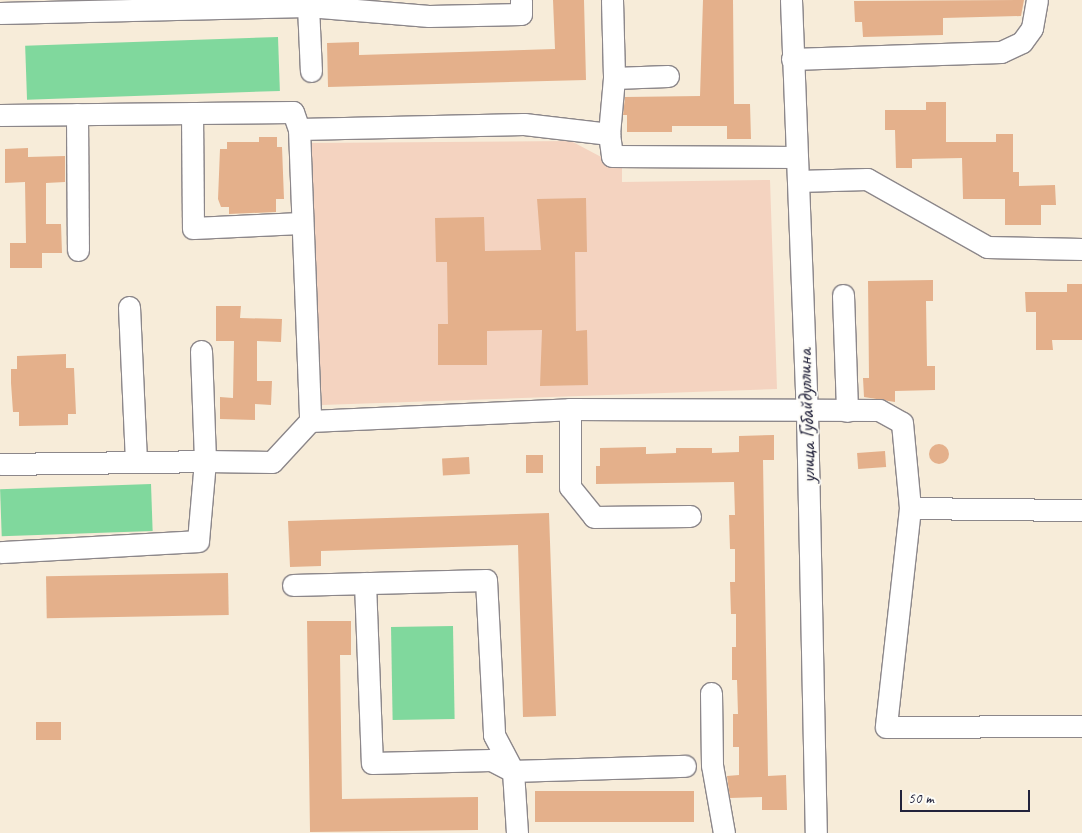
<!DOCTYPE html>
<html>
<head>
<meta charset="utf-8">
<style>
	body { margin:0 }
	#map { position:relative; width:1082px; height:833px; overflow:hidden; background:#f7ecd9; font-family:Caveat,sans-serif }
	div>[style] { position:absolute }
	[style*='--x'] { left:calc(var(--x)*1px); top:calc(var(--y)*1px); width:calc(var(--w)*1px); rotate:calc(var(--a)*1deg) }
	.built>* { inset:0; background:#f4d3c0 }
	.green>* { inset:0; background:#80d89d; transform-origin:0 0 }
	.building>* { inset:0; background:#e4b08b; transform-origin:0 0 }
	.round { border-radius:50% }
	.roads { filter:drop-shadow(1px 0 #8c878a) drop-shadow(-1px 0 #8c878a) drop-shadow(0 1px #8c878a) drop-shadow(0 -1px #8c878a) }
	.minor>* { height:21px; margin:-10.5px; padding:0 10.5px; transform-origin:10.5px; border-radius:10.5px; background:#fff }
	span { translate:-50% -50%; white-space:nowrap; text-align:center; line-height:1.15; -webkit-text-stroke:4px #fdfcf7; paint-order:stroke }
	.street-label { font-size:21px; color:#22223b }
	.scale { position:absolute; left:900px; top:790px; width:130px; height:22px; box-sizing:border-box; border:2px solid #22223b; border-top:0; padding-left:6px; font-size:15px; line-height:18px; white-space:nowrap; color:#22223b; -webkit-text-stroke:4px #fdfcf7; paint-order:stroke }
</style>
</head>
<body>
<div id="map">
	<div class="built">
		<i style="clip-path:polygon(571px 141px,622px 168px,622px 182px,770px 180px,777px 389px,322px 405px,309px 143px)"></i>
	</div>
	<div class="green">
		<i style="left:278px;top:37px;width:54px;height:253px;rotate:88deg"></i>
		<i style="left:151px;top:484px;width:47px;height:151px;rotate:88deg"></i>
		<i style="left:453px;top:626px;width:93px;height:62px;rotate:89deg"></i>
	</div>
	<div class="building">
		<i style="clip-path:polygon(553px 0,584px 0,586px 80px,328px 87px,327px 43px,359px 42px,359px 55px,555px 49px)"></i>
		<i style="clip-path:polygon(703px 0,733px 0,734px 104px,750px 104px,751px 139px,727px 139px,727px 126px,672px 126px,672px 132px,627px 132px,627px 115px,623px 115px,625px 97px,700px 96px)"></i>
		<i style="clip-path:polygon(1024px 0,1021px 16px,943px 18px,943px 35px,863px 37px,862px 22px,855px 22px,854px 1px)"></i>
		<i style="clip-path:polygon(926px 102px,946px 102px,946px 142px,996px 142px,996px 134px,1013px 134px,1013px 172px,1019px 172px,1019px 186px,1055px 185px,1056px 205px,1041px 205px,1041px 225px,1005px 225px,1005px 199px,963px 199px,962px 158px,912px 159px,912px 168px,896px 168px,895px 130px,885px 130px,885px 110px,926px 110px)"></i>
		<i style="clip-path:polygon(259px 137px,277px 137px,277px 147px,282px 147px,284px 199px,276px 199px,276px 212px,229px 214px,229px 207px,221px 207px,218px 199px,220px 149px,227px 149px,227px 142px,259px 142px)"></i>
		<i style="clip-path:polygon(28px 148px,28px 157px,65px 156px,65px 182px,46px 183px,46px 224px,61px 224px,62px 253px,42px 253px,42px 268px,10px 268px,10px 243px,26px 243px,25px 182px,5px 183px,5px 149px)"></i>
		<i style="clip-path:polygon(586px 198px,587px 252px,575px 252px,576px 331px,587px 330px,588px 385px,540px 386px,542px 330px,487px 331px,487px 365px,438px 365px,438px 324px,448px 324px,447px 262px,436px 262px,435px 218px,484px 217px,485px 251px,541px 250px,537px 199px)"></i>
		<i style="clip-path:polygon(933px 280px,933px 301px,926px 301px,927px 366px,935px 366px,935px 390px,895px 391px,895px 402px,864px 397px,863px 378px,869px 378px,868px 281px)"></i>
		<i style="clip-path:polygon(1067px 284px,1082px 284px,1082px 340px,1052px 340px,1053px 350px,1036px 350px,1036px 312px,1026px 312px,1025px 292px,1067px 292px)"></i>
		<i style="clip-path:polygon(216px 306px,241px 306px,240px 318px,282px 319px,281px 342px,257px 341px,257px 381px,272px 381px,271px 405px,255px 404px,255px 420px,220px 419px,220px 397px,233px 398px,234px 341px,216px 341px)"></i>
		<i style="clip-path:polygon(66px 354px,66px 368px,74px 368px,76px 414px,68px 414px,68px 425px,19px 426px,19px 412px,13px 412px,11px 383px,11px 369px,17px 369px,17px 356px)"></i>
		<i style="clip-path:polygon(774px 435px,774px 460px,763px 460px,768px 776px,786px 775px,787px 810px,762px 810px,762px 797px,730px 798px,727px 776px,739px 775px,739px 747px,733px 747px,733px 714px,738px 714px,737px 680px,732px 680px,732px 647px,736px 647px,736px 614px,731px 614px,730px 582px,735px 582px,735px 549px,730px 549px,729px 515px,735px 515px,734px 482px,596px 484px,596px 466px,600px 466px,600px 448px,646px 447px,646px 454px,676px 453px,676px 448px,712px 448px,712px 453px,739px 452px,739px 436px)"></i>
		<i class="round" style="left:929px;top:444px;width:20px;height:20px"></i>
		<i style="left:885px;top:451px;width:16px;height:28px;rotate:86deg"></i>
		<i style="left:526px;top:455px;width:17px;height:18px"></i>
		<i style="left:469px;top:457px;width:17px;height:27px;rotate:87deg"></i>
		<i style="clip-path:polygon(549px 513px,556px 716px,523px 717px,518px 545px,321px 551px,321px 566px,290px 567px,288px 521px)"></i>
		<i style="left:228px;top:573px;width:42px;height:182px;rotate:89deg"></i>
		<i style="clip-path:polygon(307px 621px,351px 621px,351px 655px,340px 655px,342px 799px,478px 797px,478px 830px,310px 832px)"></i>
		<i style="left:36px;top:722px;width:25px;height:18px"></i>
		<i style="left:694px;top:791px;width:31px;height:159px;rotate:90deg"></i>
	</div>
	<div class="roads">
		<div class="minor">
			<i style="--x:612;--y:0;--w:78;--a:88.5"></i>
			<i style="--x:791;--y:0;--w:412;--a:87.8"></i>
			<i style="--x:807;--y:412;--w:421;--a:88.8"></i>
			<i style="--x:308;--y:6;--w:65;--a:87.4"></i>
			<i style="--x:0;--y:13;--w:308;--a:-1.3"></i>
			<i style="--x:308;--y:6;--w:121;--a:4.7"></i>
			<i style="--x:429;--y:16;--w:92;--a:-1.2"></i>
			<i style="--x:521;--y:14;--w:14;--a:-90"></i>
			<i style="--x:792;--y:59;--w:209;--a:-1.9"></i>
			<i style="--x:1001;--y:52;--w:23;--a:-25"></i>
			<i style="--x:1022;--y:42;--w:17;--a:-54"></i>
			<i style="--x:1032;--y:28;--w:28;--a:-80"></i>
			<i style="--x:192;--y:113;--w:115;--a:89.5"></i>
			<i style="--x:193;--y:228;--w:108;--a:-2.7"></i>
			<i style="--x:77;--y:114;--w:136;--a:89.6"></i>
			<i style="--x:0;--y:115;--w:293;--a:-0.6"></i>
			<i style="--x:293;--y:112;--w:18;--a:71"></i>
			<i style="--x:299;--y:129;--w:292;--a:87.8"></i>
			<i style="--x:310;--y:421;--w:260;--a:-2.6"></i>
			<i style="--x:570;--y:409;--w:309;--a:0.2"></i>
			<i style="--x:879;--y:410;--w:26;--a:29"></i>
			<i style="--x:902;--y:423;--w:85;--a:84.6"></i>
			<i style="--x:910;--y:508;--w:172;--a:0.7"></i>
			<i style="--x:299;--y:129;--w:225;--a:-1.3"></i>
			<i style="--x:524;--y:124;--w:86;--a:6.7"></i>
			<i style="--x:609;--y:134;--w:56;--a:-84.9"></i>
			<i style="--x:614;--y:78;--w:54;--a:-2.1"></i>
			<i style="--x:609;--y:134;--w:22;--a:82"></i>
			<i style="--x:612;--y:156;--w:185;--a:0.3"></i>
			<i style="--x:798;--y:181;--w:69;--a:-1.7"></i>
			<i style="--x:867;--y:179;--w:138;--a:29.5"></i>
			<i style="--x:987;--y:247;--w:95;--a:1.2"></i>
			<i style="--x:843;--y:295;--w:116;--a:88"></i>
			<i style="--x:129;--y:307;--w:153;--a:87.4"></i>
			<i style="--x:201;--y:351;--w:110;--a:87.9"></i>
			<i style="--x:205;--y:461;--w:67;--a:0.9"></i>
			<i style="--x:272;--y:462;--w:56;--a:-47.2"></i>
			<i style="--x:570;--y:409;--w:78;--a:90"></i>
			<i style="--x:570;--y:487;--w:38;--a:51"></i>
			<i style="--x:594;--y:517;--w:96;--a:-0.6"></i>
			<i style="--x:0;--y:464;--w:205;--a:-0.8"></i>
			<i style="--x:205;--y:461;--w:80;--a:95"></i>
			<i style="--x:198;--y:541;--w:198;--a:176.8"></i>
			<i style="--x:910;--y:508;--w:220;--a:96.3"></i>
			<i style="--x:886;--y:727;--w:196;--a:-0.3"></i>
			<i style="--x:365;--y:583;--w:180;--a:87.8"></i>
			<i style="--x:372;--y:763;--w:119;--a:-1.4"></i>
			<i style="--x:491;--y:760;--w:25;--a:27"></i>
			<i style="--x:293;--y:585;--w:193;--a:-1.5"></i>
			<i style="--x:486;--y:580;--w:155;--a:87"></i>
			<i style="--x:494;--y:735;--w:41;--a:62.2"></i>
			<i style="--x:711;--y:693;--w:72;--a:89.2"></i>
			<i style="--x:712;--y:765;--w:69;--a:80"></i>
			<i style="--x:517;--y:833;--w:62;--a:-93.7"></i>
			<i style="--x:513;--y:771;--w:172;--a:-1.7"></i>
		</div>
	</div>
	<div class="street-label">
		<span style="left:806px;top:416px;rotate:-92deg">улица Губайдуллина</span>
	</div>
	<div class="scale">50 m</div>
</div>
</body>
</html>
